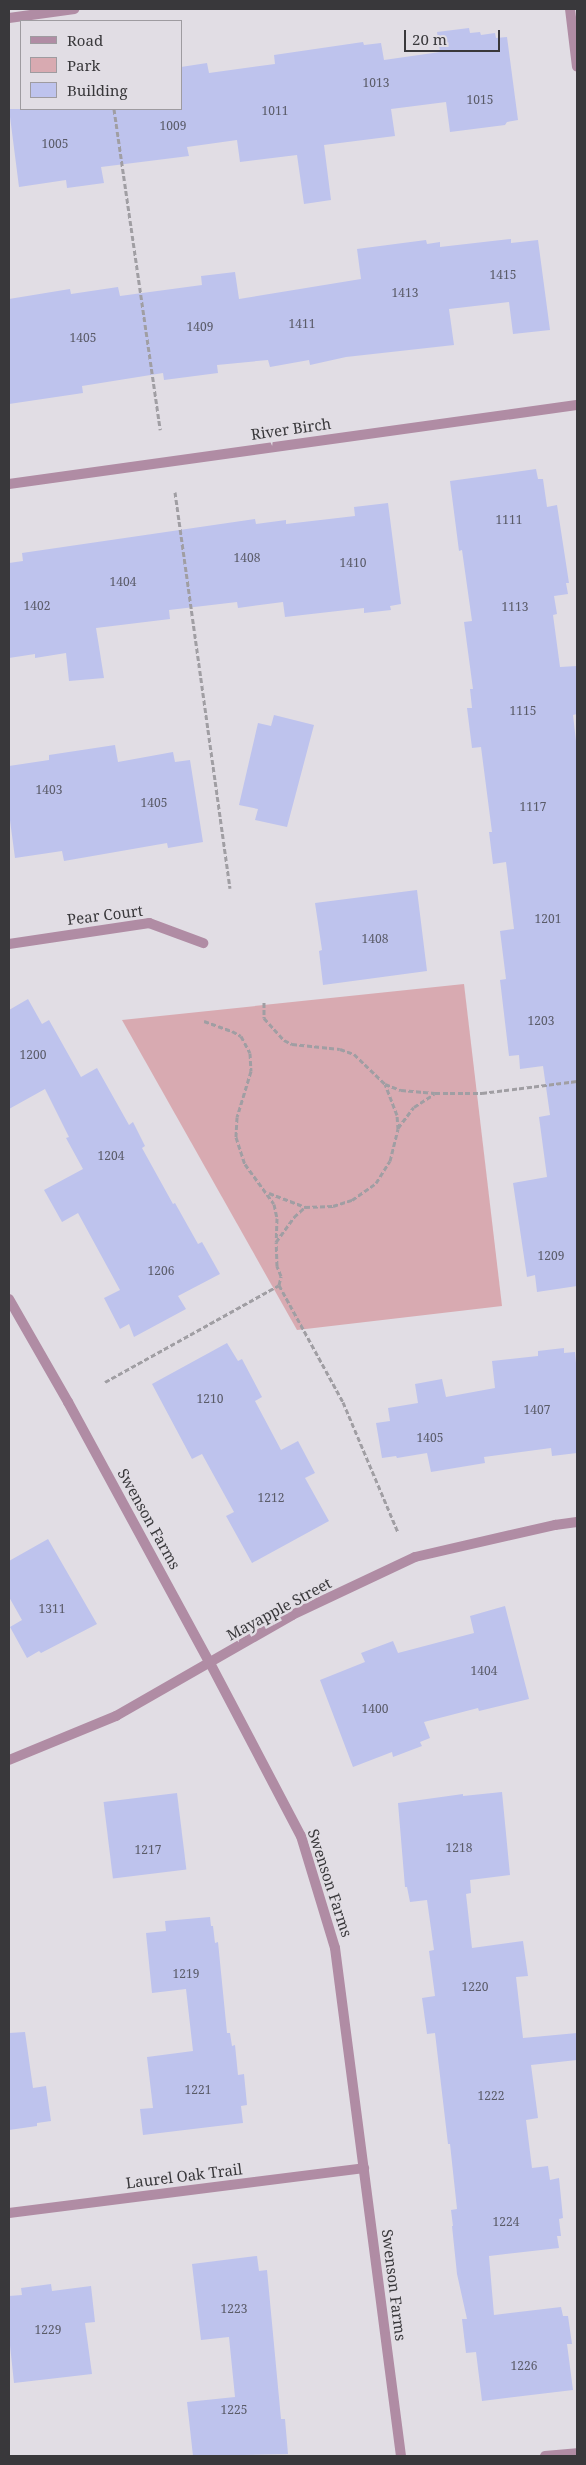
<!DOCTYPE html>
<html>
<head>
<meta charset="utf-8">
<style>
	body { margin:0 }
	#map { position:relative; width:586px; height:2465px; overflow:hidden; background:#e1dde4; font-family:"Noto Serif",serif }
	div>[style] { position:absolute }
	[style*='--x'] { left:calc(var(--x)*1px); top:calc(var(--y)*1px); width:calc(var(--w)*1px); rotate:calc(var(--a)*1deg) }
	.green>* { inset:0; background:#d8aab1 }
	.building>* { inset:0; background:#bec3ed; transform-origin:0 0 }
	.path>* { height:3px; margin-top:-1.5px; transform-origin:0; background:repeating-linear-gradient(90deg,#a09ea3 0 5px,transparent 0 7.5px) }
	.street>* { height:10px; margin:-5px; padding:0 5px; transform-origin:5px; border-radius:5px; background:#b08ca4 }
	span { translate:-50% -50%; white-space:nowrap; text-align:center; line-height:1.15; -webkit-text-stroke:5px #e1dde4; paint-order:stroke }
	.number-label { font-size:12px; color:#5a5b68 }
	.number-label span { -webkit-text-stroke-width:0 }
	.street-label { font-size:15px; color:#39383b }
	.frame { position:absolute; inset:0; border:10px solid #39383b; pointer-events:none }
	.legend { position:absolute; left:20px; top:20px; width:162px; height:90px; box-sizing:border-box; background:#e1dde4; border:1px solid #9e9ba0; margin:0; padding:6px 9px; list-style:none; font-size:15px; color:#39383b }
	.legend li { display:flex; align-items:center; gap:10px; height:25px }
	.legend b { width:25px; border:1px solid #9e9ba0 }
	.scale { position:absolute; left:404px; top:30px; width:96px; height:22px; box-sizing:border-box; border:2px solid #39383b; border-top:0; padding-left:6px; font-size:15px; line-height:18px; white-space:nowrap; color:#39383b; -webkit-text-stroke:4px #e1dde4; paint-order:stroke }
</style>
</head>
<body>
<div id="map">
	<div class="green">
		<i style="clip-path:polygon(464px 984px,502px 1306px,297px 1330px,122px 1020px)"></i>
	</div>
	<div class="building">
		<i style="clip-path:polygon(469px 28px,470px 33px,480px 32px,481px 35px,495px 33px,496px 38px,507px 37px,518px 120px,507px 122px,505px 125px,450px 132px,446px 102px,391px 109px,395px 136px,324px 145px,331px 200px,304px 204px,297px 155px,240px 162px,237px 140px,187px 147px,189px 156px,101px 167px,104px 183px,67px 188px,66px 180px,19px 187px,9px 109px,181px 109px,181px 67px,207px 63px,209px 73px,275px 64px,274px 55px,363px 42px,364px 45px,381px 43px,384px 60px,440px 52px,437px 32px)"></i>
		<i style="clip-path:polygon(511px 239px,511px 243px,538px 240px,550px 330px,513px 334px,509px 302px,449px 309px,454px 345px,346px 357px,310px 365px,309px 360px,270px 367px,268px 360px,217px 365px,218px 373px,164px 380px,163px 373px,82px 386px,83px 393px,9px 404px,9px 299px,70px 289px,71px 294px,118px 287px,120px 296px,202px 285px,201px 276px,235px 272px,239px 299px,361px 279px,357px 249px,426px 240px,427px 244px,440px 242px,440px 247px)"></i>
		<i style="clip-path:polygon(536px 469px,538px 479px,543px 479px,547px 507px,557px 505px,569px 583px,566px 583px,568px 594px,554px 596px,557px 614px,553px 615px,560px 667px,577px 666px,577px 714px,573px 715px,577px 750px,577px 1286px,537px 1292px,535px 1275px,527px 1277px,513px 1183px,547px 1177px,539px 1117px,550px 1115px,543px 1066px,520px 1069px,519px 1055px,509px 1056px,500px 980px,506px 979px,500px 931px,514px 929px,506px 862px,493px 864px,489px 832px,492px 832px,481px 747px,472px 748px,467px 708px,472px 708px,470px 689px,473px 689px,464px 622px,472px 621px,462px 550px,459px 551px,450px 481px)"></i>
		<i style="clip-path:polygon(388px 503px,401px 604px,390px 606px,391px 610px,364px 613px,364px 608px,285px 617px,283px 602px,238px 608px,237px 602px,169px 610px,170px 619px,96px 628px,104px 678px,69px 681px,66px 653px,35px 658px,35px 654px,9px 658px,9px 563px,23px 561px,22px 553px,255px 519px,256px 524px,286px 520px,286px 524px,355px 516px,354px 507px)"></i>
		<i style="clip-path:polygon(274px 715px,314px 725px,287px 827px,255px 820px,258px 809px,239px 805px,258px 723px,271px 726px)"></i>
		<i style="clip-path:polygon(115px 745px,118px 762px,173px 752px,175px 762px,190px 760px,203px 842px,168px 848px,167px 843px,64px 861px,62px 851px,15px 858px,9px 813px,9px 766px,49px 760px,49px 755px)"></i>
		<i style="clip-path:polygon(417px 890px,427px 971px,323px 985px,319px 951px,322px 950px,315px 903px)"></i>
		<i style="clip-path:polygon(28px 999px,42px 1024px,49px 1020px,81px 1077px,97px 1068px,129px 1125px,133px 1122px,145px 1146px,142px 1148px,173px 1204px,175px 1203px,198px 1244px,202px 1242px,220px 1274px,178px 1296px,186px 1309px,134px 1337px,129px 1324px,120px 1329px,104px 1298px,120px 1290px,78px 1213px,62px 1222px,44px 1190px,83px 1169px,66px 1138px,69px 1137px,45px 1089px,9px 1109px,9px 1010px)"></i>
		<i style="clip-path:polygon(227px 1343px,238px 1361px,242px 1359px,262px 1397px,255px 1401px,281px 1450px,298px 1441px,315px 1473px,305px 1478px,329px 1521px,252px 1563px,226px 1516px,234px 1512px,202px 1454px,192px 1459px,152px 1384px)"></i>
		<i style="clip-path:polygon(564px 1348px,564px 1353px,575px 1352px,577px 1374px,577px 1453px,552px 1456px,551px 1448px,484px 1457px,485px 1463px,431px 1472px,427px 1453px,397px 1458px,396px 1456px,382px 1458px,376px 1423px,390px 1421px,388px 1408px,418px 1403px,415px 1384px,442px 1379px,446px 1397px,495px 1388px,492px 1361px,538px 1356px,538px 1351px)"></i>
		<i style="clip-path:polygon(48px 1539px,97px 1624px,41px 1653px,39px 1651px,27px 1658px,10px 1627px,22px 1620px,9px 1597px,9px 1561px)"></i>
		<i style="clip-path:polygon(505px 1606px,529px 1699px,479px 1711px,478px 1708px,424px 1722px,430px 1738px,420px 1742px,422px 1746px,393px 1757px,392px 1752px,353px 1767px,320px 1680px,365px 1662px,361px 1653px,393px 1641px,398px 1653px,474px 1633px,470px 1616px)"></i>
		<i style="clip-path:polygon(502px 1792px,510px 1875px,470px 1880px,471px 1893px,466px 1894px,472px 1948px,523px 1941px,528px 1976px,516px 1977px,523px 2038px,577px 2033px,577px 2060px,531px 2065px,538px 2118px,526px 2120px,532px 2168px,548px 2166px,550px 2180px,559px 2178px,563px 2218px,559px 2219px,561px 2236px,557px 2236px,559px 2248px,489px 2256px,494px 2315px,561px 2307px,563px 2316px,568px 2316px,572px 2344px,567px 2344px,573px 2390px,482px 2401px,476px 2352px,466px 2353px,462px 2319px,467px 2319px,457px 2274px,452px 2226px,453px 2226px,451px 2210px,457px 2209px,450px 2144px,448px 2144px,435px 2033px,427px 2034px,422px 1998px,435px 1996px,429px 1951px,434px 1950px,427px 1900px,410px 1902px,407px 1887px,405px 1887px,398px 1803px,463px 1794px,463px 1796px)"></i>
		<i style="left:177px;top:1793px;width:77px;height:74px;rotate:83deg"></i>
		<i style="clip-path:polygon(210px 1917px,211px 1926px,213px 1926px,215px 1943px,218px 1942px,227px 2033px,230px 2033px,232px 2046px,235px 2045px,238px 2075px,244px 2074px,247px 2105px,241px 2106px,243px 2123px,143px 2135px,140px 2109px,153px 2108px,147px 2057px,193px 2051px,186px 1989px,152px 1993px,146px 1933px,166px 1931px,165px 1921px)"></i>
		<i style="clip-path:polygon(25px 2032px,33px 2088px,46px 2086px,51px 2121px,37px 2123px,37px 2126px,9px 2130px,9px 2033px)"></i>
		<i style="clip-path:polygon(257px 2256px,259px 2271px,267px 2270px,281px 2419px,285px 2419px,288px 2454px,193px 2456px,187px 2402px,235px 2397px,229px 2337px,201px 2340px,192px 2264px)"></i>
		<i style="clip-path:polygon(51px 2284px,52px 2291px,91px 2286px,95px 2322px,85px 2323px,92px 2374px,14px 2383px,9px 2336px,9px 2296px,22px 2295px,21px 2288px)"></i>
	</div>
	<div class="path">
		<i style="--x:114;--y:109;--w:324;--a:81.8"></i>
		<i style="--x:175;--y:492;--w:400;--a:82.1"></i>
		<i style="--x:264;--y:1002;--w:16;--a:90"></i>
		<i style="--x:264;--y:1018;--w:30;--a:48"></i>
		<i style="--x:284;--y:1040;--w:9;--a:27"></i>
		<i style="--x:292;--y:1044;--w:48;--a:5.9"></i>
		<i style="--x:340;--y:1049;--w:15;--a:20"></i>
		<i style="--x:354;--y:1054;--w:43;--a:44.1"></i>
		<i style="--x:385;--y:1084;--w:17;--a:21"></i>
		<i style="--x:401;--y:1090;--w:34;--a:5"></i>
		<i style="--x:435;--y:1093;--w:47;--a:0"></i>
		<i style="--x:482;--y:1093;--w:96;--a:-7.2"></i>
		<i style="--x:204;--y:1021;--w:30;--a:20"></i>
		<i style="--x:232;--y:1031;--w:10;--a:29"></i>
		<i style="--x:241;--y:1036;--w:19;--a:62"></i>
		<i style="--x:250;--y:1053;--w:18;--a:87"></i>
		<i style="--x:251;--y:1071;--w:48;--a:106.9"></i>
		<i style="--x:237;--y:1117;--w:20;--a:93"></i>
		<i style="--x:236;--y:1137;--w:28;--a:72"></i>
		<i style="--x:245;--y:1164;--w:49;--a:54.1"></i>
		<i style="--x:274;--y:1204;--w:14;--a:78"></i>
		<i style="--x:277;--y:1218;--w:23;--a:92"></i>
		<i style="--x:398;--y:1128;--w:26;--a:-53"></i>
		<i style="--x:414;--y:1107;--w:24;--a:-33"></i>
		<i style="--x:269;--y:1193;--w:39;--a:21"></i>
		<i style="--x:279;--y:1285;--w:133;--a:61.3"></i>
		<i style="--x:343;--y:1402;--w:141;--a:67.1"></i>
		<i style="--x:105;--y:1382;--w:199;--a:-29.1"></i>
		<i style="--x:279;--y:1285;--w:9;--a:-77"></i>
		<i style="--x:281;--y:1276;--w:11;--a:-112"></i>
		<i style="--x:277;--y:1266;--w:24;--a:-92"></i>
		<i style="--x:276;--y:1242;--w:31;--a:-54"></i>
		<i style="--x:294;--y:1217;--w:15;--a:-42"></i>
		<i style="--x:305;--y:1207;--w:28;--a:-2"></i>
		<i style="--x:333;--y:1206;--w:20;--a:-18"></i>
		<i style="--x:352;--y:1200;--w:29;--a:-35"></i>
		<i style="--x:376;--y:1183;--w:26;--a:-58"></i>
		<i style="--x:390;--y:1161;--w:33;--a:-76"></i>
		<i style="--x:398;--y:1129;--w:14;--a:-94"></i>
		<i style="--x:397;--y:1115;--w:33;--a:-111"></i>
	</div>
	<div class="street">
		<i style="--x:570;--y:9;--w:58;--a:83.1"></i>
		<i style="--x:9;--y:18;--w:66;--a:-7.9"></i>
		<i style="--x:9;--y:484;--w:573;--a:-7.92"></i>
		<i style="--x:9;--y:944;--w:142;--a:-8.5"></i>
		<i style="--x:149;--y:923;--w:58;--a:20.3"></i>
		<i style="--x:9;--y:1299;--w:119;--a:60.2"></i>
		<i style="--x:68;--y:1402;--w:297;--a:61.5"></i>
		<i style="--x:210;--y:1663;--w:195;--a:62.3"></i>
		<i style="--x:301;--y:1836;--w:117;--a:73.1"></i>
		<i style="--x:335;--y:1948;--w:512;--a:82.6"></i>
		<i style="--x:9;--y:1760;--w:116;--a:-22.4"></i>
		<i style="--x:116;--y:1716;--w:203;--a:-29.8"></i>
		<i style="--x:292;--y:1615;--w:136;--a:-25.2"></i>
		<i style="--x:415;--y:1557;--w:144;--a:-12.9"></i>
		<i style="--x:555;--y:1525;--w:22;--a:-8"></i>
		<i style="--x:9;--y:2213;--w:358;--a:-7.2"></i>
		<i style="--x:545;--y:2456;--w:32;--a:-5"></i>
	</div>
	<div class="number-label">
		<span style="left:376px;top:83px">1013</span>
		<span style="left:480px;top:100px">1015</span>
		<span style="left:275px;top:111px">1011</span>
		<span style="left:173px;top:126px">1009</span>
		<span style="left:55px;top:144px">1005</span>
		<span style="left:503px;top:275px">1415</span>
		<span style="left:405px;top:293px">1413</span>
		<span style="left:302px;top:324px">1411</span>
		<span style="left:200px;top:327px">1409</span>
		<span style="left:83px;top:338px">1405</span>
		<span style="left:509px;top:520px">1111</span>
		<span style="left:247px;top:558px">1408</span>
		<span style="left:353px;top:563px">1410</span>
		<span style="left:123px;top:582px">1404</span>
		<span style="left:37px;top:606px">1402</span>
		<span style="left:515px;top:607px">1113</span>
		<span style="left:523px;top:711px">1115</span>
		<span style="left:49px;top:790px">1403</span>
		<span style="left:154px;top:803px">1405</span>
		<span style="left:533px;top:807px">1117</span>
		<span style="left:548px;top:919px">1201</span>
		<span style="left:375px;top:939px">1408</span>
		<span style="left:541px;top:1021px">1203</span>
		<span style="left:33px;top:1055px">1200</span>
		<span style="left:111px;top:1156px">1204</span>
		<span style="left:551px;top:1256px">1209</span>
		<span style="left:161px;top:1271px">1206</span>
		<span style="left:210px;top:1399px">1210</span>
		<span style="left:537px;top:1410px">1407</span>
		<span style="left:430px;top:1438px">1405</span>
		<span style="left:271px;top:1498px">1212</span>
		<span style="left:52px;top:1609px">1311</span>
		<span style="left:484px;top:1671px">1404</span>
		<span style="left:375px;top:1709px">1400</span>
		<span style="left:459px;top:1848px">1218</span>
		<span style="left:148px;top:1850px">1217</span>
		<span style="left:186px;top:1974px">1219</span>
		<span style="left:475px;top:1987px">1220</span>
		<span style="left:198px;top:2090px">1221</span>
		<span style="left:491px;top:2096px">1222</span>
		<span style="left:506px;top:2222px">1224</span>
		<span style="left:234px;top:2309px">1223</span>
		<span style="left:48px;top:2330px">1229</span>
		<span style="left:524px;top:2366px">1226</span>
		<span style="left:234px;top:2410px">1225</span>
	</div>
	<div class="street-label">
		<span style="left:291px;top:429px;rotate:-8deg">River Birch</span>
		<span style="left:105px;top:915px;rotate:-7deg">Pear Court</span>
		<span style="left:149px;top:1519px;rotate:61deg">Swenson Farms</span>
		<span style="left:279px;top:1609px;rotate:-28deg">Mayapple Street</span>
		<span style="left:330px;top:1883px;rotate:72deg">Swenson Farms</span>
		<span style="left:184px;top:2176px;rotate:-7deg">Laurel Oak Trail</span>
		<span style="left:394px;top:2285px;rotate:83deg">Swenson Farms</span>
	</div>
	<div class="frame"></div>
	<ul class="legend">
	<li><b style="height:6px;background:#b08ca4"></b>Road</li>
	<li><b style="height:14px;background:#d8aab1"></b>Park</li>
	<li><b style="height:14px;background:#bec3ed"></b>Building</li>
	</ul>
	<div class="scale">20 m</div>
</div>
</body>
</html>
